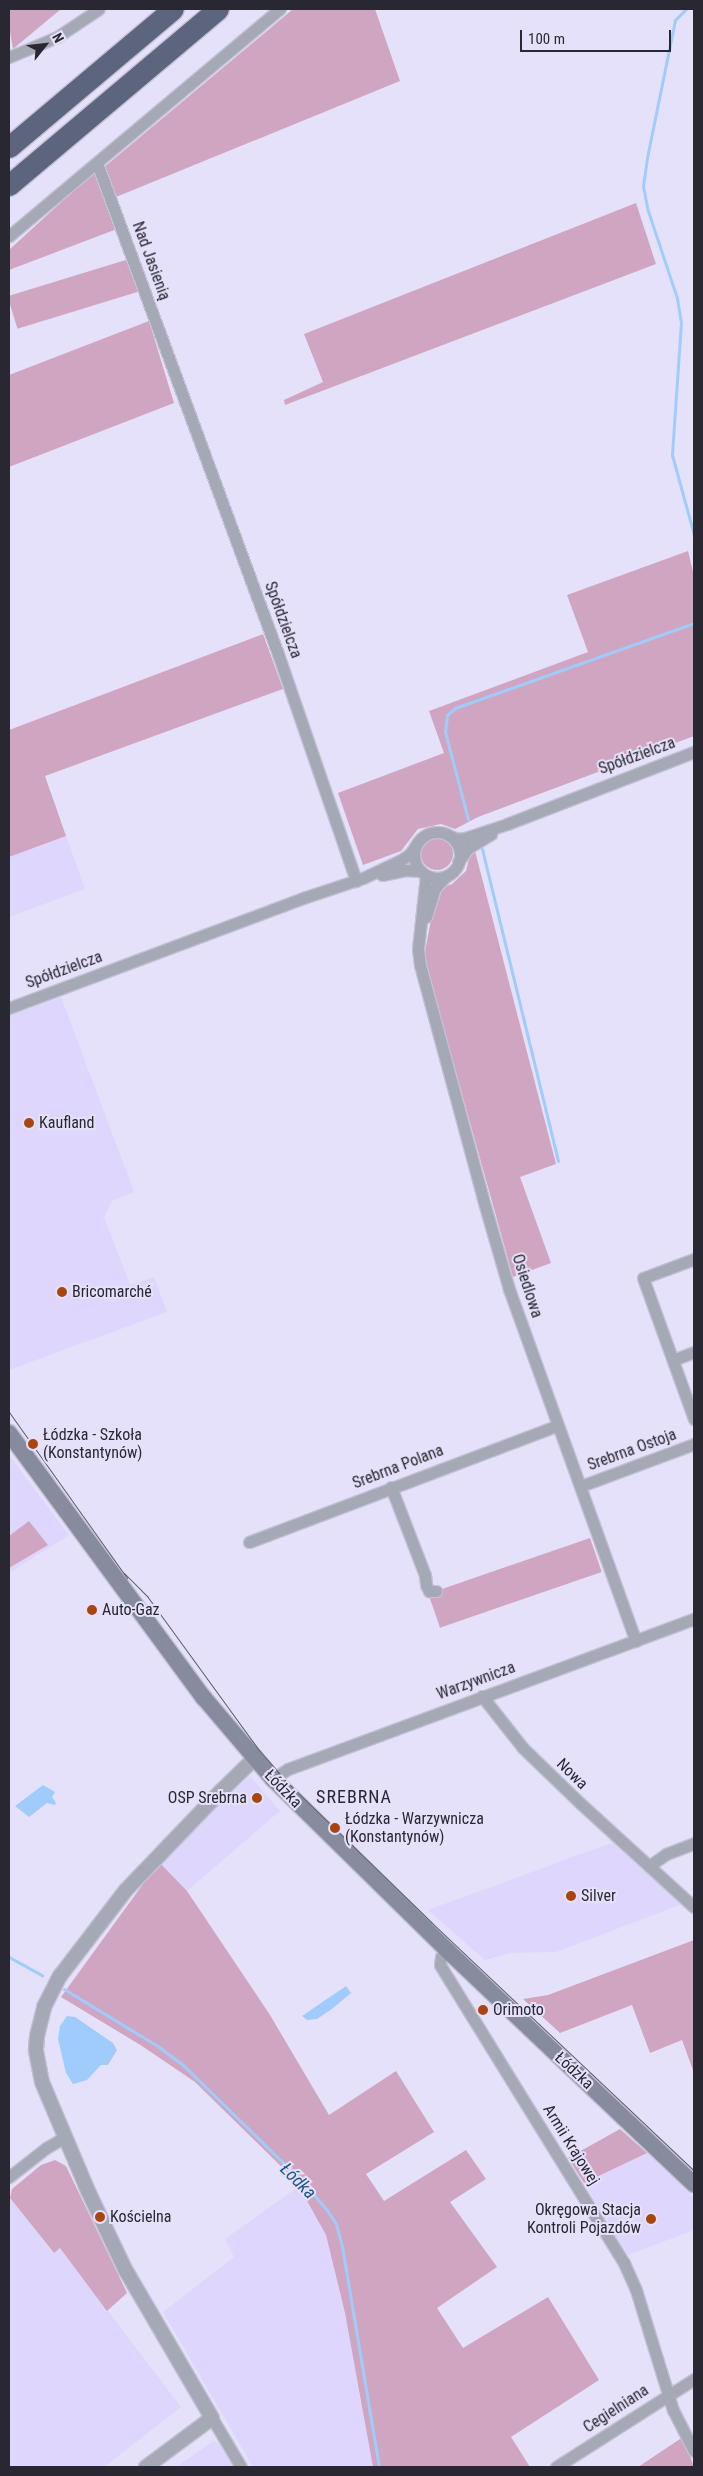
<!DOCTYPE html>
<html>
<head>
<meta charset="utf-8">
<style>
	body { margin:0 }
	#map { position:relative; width:703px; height:2476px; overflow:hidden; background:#e6e1fa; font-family:"Roboto Condensed",sans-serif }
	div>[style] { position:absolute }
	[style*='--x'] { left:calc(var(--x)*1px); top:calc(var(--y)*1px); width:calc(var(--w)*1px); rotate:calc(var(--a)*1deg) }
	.built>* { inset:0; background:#ded6fc }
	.green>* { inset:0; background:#d0a5c2; transform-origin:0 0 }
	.round { border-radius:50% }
	.water>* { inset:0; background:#a0ccfb }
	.stream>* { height:3px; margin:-1.5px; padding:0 1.5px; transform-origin:1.5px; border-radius:1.5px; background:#a0ccfb }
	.roads { filter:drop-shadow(1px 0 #c4c0d6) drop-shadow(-1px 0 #c4c0d6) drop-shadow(0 1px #c4c0d6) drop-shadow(0 -1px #c4c0d6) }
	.minor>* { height:11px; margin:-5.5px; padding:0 5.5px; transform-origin:5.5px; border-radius:5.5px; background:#a5a9b6 }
	.minor>.ring { margin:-5.5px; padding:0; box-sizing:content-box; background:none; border:11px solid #a5a9b6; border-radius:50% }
	.tertiary>* { height:14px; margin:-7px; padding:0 7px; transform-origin:7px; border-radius:7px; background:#a5a9b6 }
	.secondary>* { height:16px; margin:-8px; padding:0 8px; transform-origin:8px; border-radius:8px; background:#868c9e }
	.motorway>* { height:21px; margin:-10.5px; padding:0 10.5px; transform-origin:10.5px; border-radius:10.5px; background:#5d647e }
	.tram>* { height:1px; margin:-0.5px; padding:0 0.5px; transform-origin:0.5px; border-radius:0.5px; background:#595765 }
	.dots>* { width:14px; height:14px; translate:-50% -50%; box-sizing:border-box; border:2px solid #e6e1fa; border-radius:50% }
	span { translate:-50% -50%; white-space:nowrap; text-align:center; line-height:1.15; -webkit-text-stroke:4px #e6e1fa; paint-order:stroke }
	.street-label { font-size:16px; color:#292732 }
	.poi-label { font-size:16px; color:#292732 }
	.left { translate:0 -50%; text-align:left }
	.right { translate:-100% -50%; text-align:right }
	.neighbourhood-label { font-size:18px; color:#292732; letter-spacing:1px }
	.water-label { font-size:18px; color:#1e558a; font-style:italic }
	.frame { position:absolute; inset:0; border:10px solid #292732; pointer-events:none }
	.north { position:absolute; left:20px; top:20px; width:50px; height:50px; -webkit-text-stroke:4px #e6e1fa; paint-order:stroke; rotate:61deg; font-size:14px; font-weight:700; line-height:20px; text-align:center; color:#292732 }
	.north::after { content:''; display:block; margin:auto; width:18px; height:22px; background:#292732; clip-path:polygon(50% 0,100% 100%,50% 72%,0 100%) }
	.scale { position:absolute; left:520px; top:30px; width:151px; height:22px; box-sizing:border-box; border:2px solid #292732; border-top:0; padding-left:6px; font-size:15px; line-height:18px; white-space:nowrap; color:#292732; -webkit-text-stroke:4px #e6e1fa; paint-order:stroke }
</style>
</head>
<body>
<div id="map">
	<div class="built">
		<i style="clip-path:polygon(66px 836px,85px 889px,9px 917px,9px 857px)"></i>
		<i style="clip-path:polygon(61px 997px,134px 1192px,112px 1201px,104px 1217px,130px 1285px,154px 1277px,167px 1312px,9px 1370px,9px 1016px)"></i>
		<i style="clip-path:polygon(9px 1455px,69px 1535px,9px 1573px)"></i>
		<i style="clip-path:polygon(250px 1776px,280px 1811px,187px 1891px,159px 1862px)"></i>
		<i style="clip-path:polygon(614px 1842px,682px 1904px,556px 1952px,509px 1953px,485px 1960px,428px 1910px)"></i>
		<i style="clip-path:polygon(647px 2153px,694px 2198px,694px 2230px,628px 2255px,584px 2183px)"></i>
		<i style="clip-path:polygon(299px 2186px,326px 2235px,345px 2313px,373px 2467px,253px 2467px,163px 2312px,234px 2257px,225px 2239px)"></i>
		<i style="clip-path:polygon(10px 2198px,53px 2253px,60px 2248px,181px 2407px,104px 2467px,9px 2467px)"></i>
		<i style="clip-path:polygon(213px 2441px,220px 2444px,233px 2467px,176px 2467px)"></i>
	</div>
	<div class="green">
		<i style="clip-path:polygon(9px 9px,61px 9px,13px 49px,9px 26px)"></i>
		<i style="clip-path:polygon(293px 9px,375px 9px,400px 81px,116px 197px,103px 168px)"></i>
		<i style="clip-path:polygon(95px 171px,117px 229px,9px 270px,9px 250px)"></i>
		<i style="clip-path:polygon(636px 203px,656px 264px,285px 405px,284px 400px,323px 382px,304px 334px)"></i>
		<i style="left:129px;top:259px;width:34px;height:127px;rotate:73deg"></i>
		<i style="clip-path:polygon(149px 321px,174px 403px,9px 467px,9px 375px)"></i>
		<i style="clip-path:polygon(688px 551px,694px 576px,694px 736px,478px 817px,455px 829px,441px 824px,418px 829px,401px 851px,363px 865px,338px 793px,444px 753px,429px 711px,588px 652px,567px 595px)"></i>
		<i style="clip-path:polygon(263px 634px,283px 689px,45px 776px,66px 836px,9px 857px,9px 730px)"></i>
		<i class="round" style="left:421px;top:838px;width:32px;height:32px"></i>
		<i style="clip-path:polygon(475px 851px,556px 1164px,520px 1177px,551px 1263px,513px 1277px,424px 957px,435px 899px,439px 900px,442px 888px,452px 884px,466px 871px,470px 855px)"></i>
		<i style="clip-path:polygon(29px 1521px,48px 1545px,9px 1568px,9px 1536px)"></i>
		<i style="left:590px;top:1538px;width:36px;height:171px;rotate:71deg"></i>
		<i style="clip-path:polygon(159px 1862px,187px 1891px,270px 2015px,329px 2115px,396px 2071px,434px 2132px,366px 2174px,384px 2201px,466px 2150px,486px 2179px,450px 2202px,497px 2267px,437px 2308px,463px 2348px,548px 2297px,599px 2380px,511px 2437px,530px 2467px,373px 2467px,345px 2313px,326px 2235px,296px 2181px,195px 2082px,142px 2046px,61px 1997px)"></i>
		<i style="clip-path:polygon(694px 1940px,694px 2073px,682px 2040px,650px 2053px,632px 2005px,560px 2033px,523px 1999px,548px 1995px)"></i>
		<i style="clip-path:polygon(620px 2129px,647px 2153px,584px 2183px,568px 2158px)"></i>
		<i style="clip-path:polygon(55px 2160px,66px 2166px,127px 2293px,107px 2311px,60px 2248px,54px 2253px,10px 2198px,12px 2189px,41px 2165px)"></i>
		<i style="clip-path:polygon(683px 2437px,694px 2467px,638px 2467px)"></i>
	</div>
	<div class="water">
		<i style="clip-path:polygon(43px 1785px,55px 1792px,52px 1797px,56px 1803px,55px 1805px,47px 1803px,29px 1817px,15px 1806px)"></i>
		<i style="clip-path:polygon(346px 1986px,351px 1993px,332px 2009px,317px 2019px,307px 2020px,302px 2016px)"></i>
		<i style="clip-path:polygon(67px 2016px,75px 2017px,113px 2043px,117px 2050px,108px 2065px,101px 2065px,87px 2080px,73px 2084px,66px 2073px,58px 2039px,60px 2026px)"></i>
	</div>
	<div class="stream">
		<i style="--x:686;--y:9;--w:16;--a:135"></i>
		<i style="--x:675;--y:20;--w:141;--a:101.5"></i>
		<i style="--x:647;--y:158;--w:28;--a:98"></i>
		<i style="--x:643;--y:186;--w:25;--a:79"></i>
		<i style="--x:648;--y:211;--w:92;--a:71.6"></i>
		<i style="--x:677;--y:298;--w:24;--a:81"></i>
		<i style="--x:681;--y:322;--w:133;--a:93.9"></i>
		<i style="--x:672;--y:455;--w:83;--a:74.6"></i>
		<i style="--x:468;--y:819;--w:90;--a:-104.8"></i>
		<i style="--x:445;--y:732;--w:17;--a:-83"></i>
		<i style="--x:447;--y:715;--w:11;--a:-41"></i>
		<i style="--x:455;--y:708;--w:254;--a:-19.6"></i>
		<i style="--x:482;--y:849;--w:321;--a:76.3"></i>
		<i style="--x:9;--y:1957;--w:38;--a:29"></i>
		<i style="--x:64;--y:1989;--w:111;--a:31.4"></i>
		<i style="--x:159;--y:2047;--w:30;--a:37"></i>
		<i style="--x:183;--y:2065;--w:170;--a:44.3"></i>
		<i style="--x:305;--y:2184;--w:34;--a:50"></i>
		<i style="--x:327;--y:2210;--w:17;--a:57"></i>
		<i style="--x:336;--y:2224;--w:23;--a:75"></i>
		<i style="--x:342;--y:2246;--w:224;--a:80.5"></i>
	</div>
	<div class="roads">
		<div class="minor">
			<i style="--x:9;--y:57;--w:52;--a:-22.6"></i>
			<i style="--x:57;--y:37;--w:50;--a:-33.7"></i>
			<i style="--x:97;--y:163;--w:523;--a:69.76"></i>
			<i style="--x:278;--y:654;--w:240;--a:71"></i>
			<i style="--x:9;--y:236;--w:354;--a:-40"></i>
			<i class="ring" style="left:414px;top:832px;width:35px;height:35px"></i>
			<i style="--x:448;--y:835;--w:10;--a:24"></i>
			<i style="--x:457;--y:839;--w:8;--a:-7"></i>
			<i style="--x:465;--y:838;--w:44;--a:-18.4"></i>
			<i style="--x:507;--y:824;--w:200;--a:-21.1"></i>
			<i style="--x:458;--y:862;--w:17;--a:-54"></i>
			<i style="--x:468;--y:848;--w:27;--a:-31"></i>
			<i style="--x:382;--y:875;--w:24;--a:-12"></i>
			<i style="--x:405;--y:870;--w:16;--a:4"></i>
			<i style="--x:426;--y:875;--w:74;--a:96.2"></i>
			<i style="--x:418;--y:949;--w:16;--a:83"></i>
			<i style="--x:420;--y:965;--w:242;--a:74.9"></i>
			<i style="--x:483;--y:1199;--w:94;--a:73.9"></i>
			<i style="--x:509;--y:1289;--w:374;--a:70.2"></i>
			<i style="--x:426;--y:917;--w:30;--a:-73"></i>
			<i style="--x:435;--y:888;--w:16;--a:-47"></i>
			<i style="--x:9;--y:1008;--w:314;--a:-20.5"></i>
			<i style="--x:303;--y:898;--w:63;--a:-18.4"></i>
			<i style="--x:363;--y:878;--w:42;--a:-25.3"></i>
			<i style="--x:401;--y:860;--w:11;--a:-34"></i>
			<i style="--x:410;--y:854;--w:11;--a:-56"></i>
			<i style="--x:694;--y:1259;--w:54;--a:159.6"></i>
			<i style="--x:643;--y:1278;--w:150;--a:70.1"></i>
			<i style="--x:673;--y:1360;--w:22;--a:-21"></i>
			<i style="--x:581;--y:1486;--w:121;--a:-20.4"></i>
			<i style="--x:391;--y:1487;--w:94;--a:68.9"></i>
			<i style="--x:425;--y:1575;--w:10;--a:84"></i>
			<i style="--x:426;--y:1585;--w:7;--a:63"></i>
			<i style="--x:429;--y:1591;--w:7;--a:0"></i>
			<i style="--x:249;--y:1542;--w:330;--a:-20.7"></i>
			<i style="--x:482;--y:1696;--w:66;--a:51.7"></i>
			<i style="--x:523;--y:1748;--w:79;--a:44"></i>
			<i style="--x:580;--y:1803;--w:154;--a:42.4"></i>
			<i style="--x:273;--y:1779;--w:18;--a:-34"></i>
			<i style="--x:288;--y:1769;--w:433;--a:-20.3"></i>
			<i style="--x:649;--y:1866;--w:21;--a:-35"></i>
			<i style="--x:666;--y:1854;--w:30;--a:-21"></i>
			<i style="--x:447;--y:1950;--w:9;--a:131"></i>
			<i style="--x:441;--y:1957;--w:8;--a:97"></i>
			<i style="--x:440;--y:1965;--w:350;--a:58.3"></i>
			<i style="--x:624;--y:2263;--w:30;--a:66"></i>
			<i style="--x:636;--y:2290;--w:126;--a:72.9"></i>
			<i style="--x:673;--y:2410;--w:46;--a:62.9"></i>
			<i style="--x:9;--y:2177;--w:47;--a:-38.1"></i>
			<i style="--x:46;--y:2148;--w:22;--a:-30"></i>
			<i style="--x:212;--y:2418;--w:57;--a:59.4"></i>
			<i style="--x:556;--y:2467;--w:164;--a:-32.5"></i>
		</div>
		<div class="tertiary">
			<i style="--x:146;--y:2467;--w:82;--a:-36.6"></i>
			<i style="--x:212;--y:2418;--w:173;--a:-120.3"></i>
			<i style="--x:125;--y:2269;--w:86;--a:-115.4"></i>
			<i style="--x:88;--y:2191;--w:118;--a:-112.9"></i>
			<i style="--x:42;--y:2082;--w:33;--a:-101"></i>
			<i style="--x:36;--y:2050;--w:14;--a:-86"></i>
			<i style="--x:37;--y:2036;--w:30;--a:-76"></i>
			<i style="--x:44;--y:2007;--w:35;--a:-63"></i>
			<i style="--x:60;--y:1976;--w:108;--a:-52.5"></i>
			<i style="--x:126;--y:1890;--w:134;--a:-46.2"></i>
			<i style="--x:219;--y:1793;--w:49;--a:-44.2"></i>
		</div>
		<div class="secondary">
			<i style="--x:9;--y:1433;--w:329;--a:53.7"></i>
			<i style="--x:204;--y:1698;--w:106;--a:49.6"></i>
			<i style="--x:273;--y:1779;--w:244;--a:44.5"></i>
			<i style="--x:447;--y:1950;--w:340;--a:43.5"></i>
		</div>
		<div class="motorway">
			<i style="--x:9;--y:147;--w:214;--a:-40.1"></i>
			<i style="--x:9;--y:185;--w:273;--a:-40.1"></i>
		</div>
	</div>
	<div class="tram">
		<i style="--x:9;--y:1412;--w:204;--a:54.6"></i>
		<i style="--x:124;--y:1573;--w:33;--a:45"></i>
		<i style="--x:147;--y:1596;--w:190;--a:54"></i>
		<i style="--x:259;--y:1750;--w:40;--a:49"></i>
		<i style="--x:285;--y:1780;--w:204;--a:44.2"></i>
		<i style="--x:431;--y:1922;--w:362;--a:43.4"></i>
	</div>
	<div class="dots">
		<i style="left:29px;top:1123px;background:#a9450f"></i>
		<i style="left:62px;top:1292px;background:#a9450f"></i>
		<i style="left:33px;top:1444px;background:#a9450f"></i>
		<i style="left:92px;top:1610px;background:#a9450f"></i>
		<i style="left:257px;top:1798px;background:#a9450f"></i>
		<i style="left:335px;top:1828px;background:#a9450f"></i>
		<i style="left:571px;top:1896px;background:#a9450f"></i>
		<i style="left:483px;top:2010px;background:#a9450f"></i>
		<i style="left:100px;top:2217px;background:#a9450f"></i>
		<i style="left:651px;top:2219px;background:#a9450f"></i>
	</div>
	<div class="street-label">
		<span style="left:151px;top:261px;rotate:70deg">Nad Jasienią</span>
		<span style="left:283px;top:620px;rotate:70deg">Spółdzielcza</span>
		<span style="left:637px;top:756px;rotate:-20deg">Spółdzielcza</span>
		<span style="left:64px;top:970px;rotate:-20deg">Spółdzielcza</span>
		<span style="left:527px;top:1286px;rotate:72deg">Osiedlowa</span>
		<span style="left:632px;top:1450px;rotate:-20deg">Srebrna Ostoja</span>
		<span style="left:398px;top:1467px;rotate:-21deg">Srebrna Polana</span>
		<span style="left:476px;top:1681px;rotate:-20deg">Warzywnicza</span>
		<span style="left:572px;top:1774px;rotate:44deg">Nowa</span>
		<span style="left:283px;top:1789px;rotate:46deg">Łódzka</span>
		<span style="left:574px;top:2071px;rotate:43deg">Łódzka</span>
		<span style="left:571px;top:2145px;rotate:58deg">Armii Krajowej</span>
		<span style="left:616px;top:2409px;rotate:-33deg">Cegielniana</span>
	</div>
	<div class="poi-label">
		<span class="left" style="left:39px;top:1123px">Kaufland</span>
		<span class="left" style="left:72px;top:1292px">Bricomarché</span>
		<span class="left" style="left:43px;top:1444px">Łódzka - Szkoła<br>(Konstantynów)</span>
		<span class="left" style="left:102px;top:1610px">Auto-Gaz</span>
		<span class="right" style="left:247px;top:1798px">OSP Srebrna</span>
		<span class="left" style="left:345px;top:1828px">Łódzka - Warzywnicza<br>(Konstantynów)</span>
		<span class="left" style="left:581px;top:1896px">Silver</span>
		<span class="left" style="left:493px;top:2010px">Orimoto</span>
		<span class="right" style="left:641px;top:2219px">Okręgowa Stacja<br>Kontroli Pojazdów</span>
		<span class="left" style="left:110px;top:2217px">Kościelna</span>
	</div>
	<div class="neighbourhood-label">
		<span style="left:354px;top:1797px">SREBRNA</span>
	</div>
	<div class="water-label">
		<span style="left:298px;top:2181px;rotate:45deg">Łódka</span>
	</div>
	<div class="frame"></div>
	<div class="north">N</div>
	<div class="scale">100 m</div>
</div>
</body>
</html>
